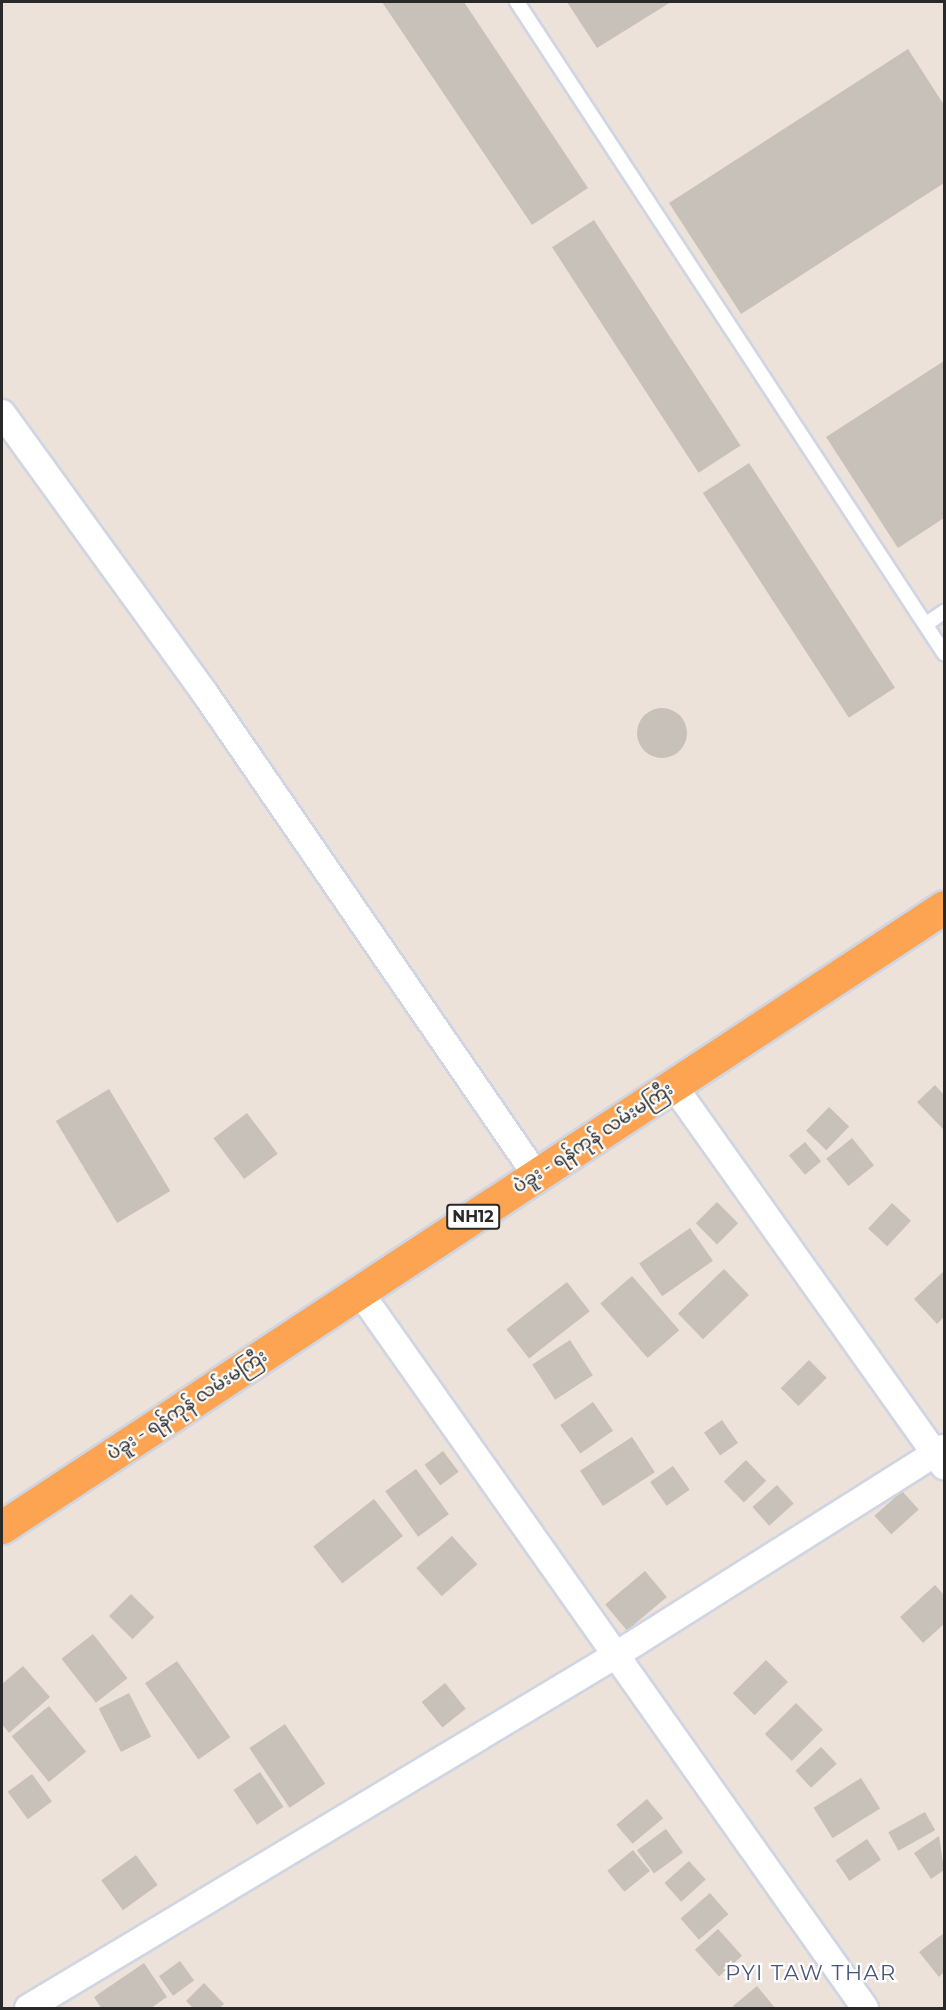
<!DOCTYPE html>
<html>
<head>
<meta charset="utf-8">
<style>
	body { margin:0 }
	#map { position:relative; width:946px; height:2010px; overflow:hidden; background:#ede2da; font-family:Montserrat,"Noto Sans Myanmar",sans-serif }
	div>[style] { position:absolute }
	[style*='--x'] { left:calc(var(--x)*1px); top:calc(var(--y)*1px); width:calc(var(--w)*1px); rotate:calc(var(--a)*1deg) }
	.building>* { inset:0; background:#c7c1b9; transform-origin:0 0 }
	.round { border-radius:50% }
	.roads { filter:drop-shadow(2px 0 #cfd5e3) drop-shadow(-2px 0 #cfd5e3) drop-shadow(0 2px #cfd5e3) drop-shadow(0 -2px #cfd5e3) }
	.service>* { height:14px; margin:-7px; padding:0 7px; transform-origin:7px; border-radius:7px; background:#fff }
	.minor>* { height:26px; margin:-13px; padding:0 13px; transform-origin:13px; border-radius:13px; background:#fff }
	.trunk>* { height:33px; margin:-16.5px; padding:0 16.5px; transform-origin:16.5px; border-radius:16.5px; background:#fca452 }
	span { translate:-50% -50%; white-space:nowrap; text-align:center; line-height:1.15; -webkit-text-stroke:4.5px #fff; paint-order:stroke }
	.shield-label span { padding:2px 4px; background:#fff; border:2px solid; border-radius:4px; -webkit-text-stroke-width:0 }
	.shield-label { font-size:16px; color:#292929; font-weight:700 }
	.street-label { font-size:18px; color:#292929 }
	.quarter-label { font-size:21px; color:#47567d; letter-spacing:1.5px }
	.frame { position:absolute; inset:0; border:3px solid #292929; pointer-events:none }
</style>
</head>
<body>
<div id="map">
	<div class="building">
		<i style="clip-path:polygon(382px 2px,464px 2px,588px 188px,532px 225px)"></i>
		<i style="clip-path:polygon(567px 2px,671px 2px,597px 48px)"></i>
		<i style="clip-path:polygon(908px 49px,944px 105px,944px 183px,741px 314px,669px 203px)"></i>
		<i style="left:594px;top:220px;width:269px;height:50px;rotate:57deg"></i>
		<i style="clip-path:polygon(944px 361px,944px 518px,898px 548px,826px 437px)"></i>
		<i style="left:749px;top:463px;width:268px;height:55px;rotate:57deg"></i>
		<i class="round" style="left:637px;top:708px;width:50px;height:50px"></i>
		<i style="clip-path:polygon(935px 1085px,944px 1095px,944px 1130px,917px 1102px)"></i>
		<i style="left:109px;top:1089px;width:119px;height:62px;rotate:59deg"></i>
		<i style="left:829px;top:1107px;width:28px;height:33px;rotate:44deg"></i>
		<i style="left:247px;top:1113px;width:51px;height:42px;rotate:53deg"></i>
		<i style="left:852px;top:1138px;width:35px;height:33px;rotate:51deg"></i>
		<i style="left:805px;top:1142px;width:25px;height:21px;rotate:50deg"></i>
		<i style="left:717px;top:1202px;width:30px;height:30px;rotate:45deg"></i>
		<i style="left:892px;top:1203px;width:26px;height:35px;rotate:43deg"></i>
		<i style="left:690px;top:1228px;width:40px;height:62px;rotate:55deg"></i>
		<i style="left:724px;top:1269px;width:36px;height:64px;rotate:46deg"></i>
		<i style="clip-path:polygon(944px 1271px,944px 1317px,937px 1324px,914px 1299px)"></i>
		<i style="left:632px;top:1276px;width:72px;height:42px;rotate:49deg"></i>
		<i style="left:567px;top:1282px;width:37px;height:77px;rotate:52deg"></i>
		<i style="left:570px;top:1340px;width:42px;height:45px;rotate:57deg"></i>
		<i style="left:809px;top:1360px;width:25px;height:40px;rotate:45deg"></i>
		<i style="left:593px;top:1402px;width:35px;height:40px;rotate:55deg"></i>
		<i style="left:722px;top:1420px;width:28px;height:22px;rotate:55deg"></i>
		<i style="left:632px;top:1437px;width:42px;height:62px;rotate:57deg"></i>
		<i style="left:443px;top:1451px;width:26px;height:23px;rotate:53deg"></i>
		<i style="left:746px;top:1460px;width:29px;height:31px;rotate:46deg"></i>
		<i style="left:673px;top:1466px;width:29px;height:28px;rotate:55deg"></i>
		<i style="left:416px;top:1469px;width:56px;height:38px;rotate:54deg"></i>
		<i style="left:777px;top:1485px;width:25px;height:33px;rotate:48deg"></i>
		<i style="left:902px;top:1491px;width:25px;height:37px;rotate:48deg"></i>
		<i style="left:374px;top:1499px;width:47px;height:77px;rotate:52deg"></i>
		<i style="left:452px;top:1536px;width:38px;height:48px;rotate:48deg"></i>
		<i style="left:645px;top:1571px;width:34px;height:52px;rotate:50deg"></i>
		<i style="clip-path:polygon(935px 1585px,944px 1595px,944px 1624px,923px 1643px,900px 1617px)"></i>
		<i style="left:131px;top:1594px;width:33px;height:31px;rotate:45deg"></i>
		<i style="left:93px;top:1634px;width:56px;height:40px;rotate:52deg"></i>
		<i style="left:766px;top:1660px;width:31px;height:47px;rotate:45deg"></i>
		<i style="left:177px;top:1661px;width:93px;height:39px;rotate:55deg"></i>
		<i style="clip-path:polygon(23px 1666px,50px 1697px,9px 1733px,2px 1724px,2px 1684px)"></i>
		<i style="left:445px;top:1683px;width:33px;height:30px;rotate:51deg"></i>
		<i style="left:129px;top:1693px;width:49px;height:34px;rotate:63deg"></i>
		<i style="left:796px;top:1703px;width:38px;height:44px;rotate:45deg"></i>
		<i style="left:49px;top:1706px;width:59px;height:48px;rotate:51deg"></i>
		<i style="left:285px;top:1724px;width:72px;height:43px;rotate:56deg"></i>
		<i style="left:821px;top:1747px;width:23px;height:35px;rotate:47deg"></i>
		<i style="left:260px;top:1772px;width:42px;height:32px;rotate:56deg"></i>
		<i style="left:32px;top:1774px;width:34px;height:30px;rotate:54deg"></i>
		<i style="left:861px;top:1778px;width:36px;height:56px;rotate:58deg"></i>
		<i style="left:647px;top:1799px;width:25px;height:40px;rotate:50deg"></i>
		<i style="left:925px;top:1812px;width:21px;height:42px;rotate:61deg"></i>
		<i style="left:666px;top:1829px;width:29px;height:36px;rotate:54deg"></i>
		<i style="clip-path:polygon(939px 1836px,944px 1870px,931px 1879px,914px 1853px)"></i>
		<i style="left:867px;top:1839px;width:25px;height:38px;rotate:56deg"></i>
		<i style="left:633px;top:1850px;width:27px;height:33px;rotate:51deg"></i>
		<i style="left:136px;top:1855px;width:37px;height:43px;rotate:54deg"></i>
		<i style="left:689px;top:1861px;width:25px;height:33px;rotate:48deg"></i>
		<i style="left:710px;top:1893px;width:28px;height:39px;rotate:49deg"></i>
		<i style="left:718px;top:1929px;width:36px;height:31px;rotate:48deg"></i>
		<i style="clip-path:polygon(944px 1933px,944px 1972px,939px 1977px,919px 1952px)"></i>
		<i style="left:180px;top:1961px;width:24px;height:26px;rotate:54deg"></i>
		<i style="clip-path:polygon(144px 1963px,167px 1997px,151px 2008px,101px 2008px,94px 1997px)"></i>
		<i style="clip-path:polygon(204px 1983px,224px 2004px,220px 2008px,193px 2008px,186px 2001px)"></i>
		<i style="clip-path:polygon(757px 1986px,775px 2008px,734px 2008px,733px 2006px)"></i>
	</div>
	<div class="roads">
		<div class="service">
			<i style="--x:517;--y:2;--w:779;--a:56.74"></i>
			<i style="--x:926;--y:624;--w:22;--a:-34"></i>
		</div>
		<div class="minor">
			<i style="--x:2;--y:413;--w:344;--a:54.1"></i>
			<i style="--x:204;--y:692;--w:586;--a:55.5"></i>
			<i style="--x:673;--y:1085;--w:468;--a:54.6"></i>
			<i style="--x:359;--y:1291;--w:878;--a:54.79"></i>
			<i style="--x:28;--y:2008;--w:686;--a:-30.98"></i>
			<i style="--x:616;--y:1655;--w:388;--a:-32.3"></i>
		</div>
		<div class="trunk">
			<i style="--x:2;--y:1527;--w:1128;--a:-33.35"></i>
		</div>
	</div>
	<div class="shield-label">
		<span style="left:473px;top:1217px">NH12</span>
	</div>
	<div class="street-label">
		<span style="left:593px;top:1138px;rotate:-33deg">ပဲခူး - ရန်ကုန် လမ်းမကြီး</span>
		<span style="left:187px;top:1405px;rotate:-33deg">ပဲခူး - ရန်ကုန် လမ်းမကြီး</span>
	</div>
	<div class="quarter-label">
		<span style="left:811px;top:1973px">PYI TAW THAR</span>
	</div>
	<div class="frame"></div>
</div>
</body>
</html>
